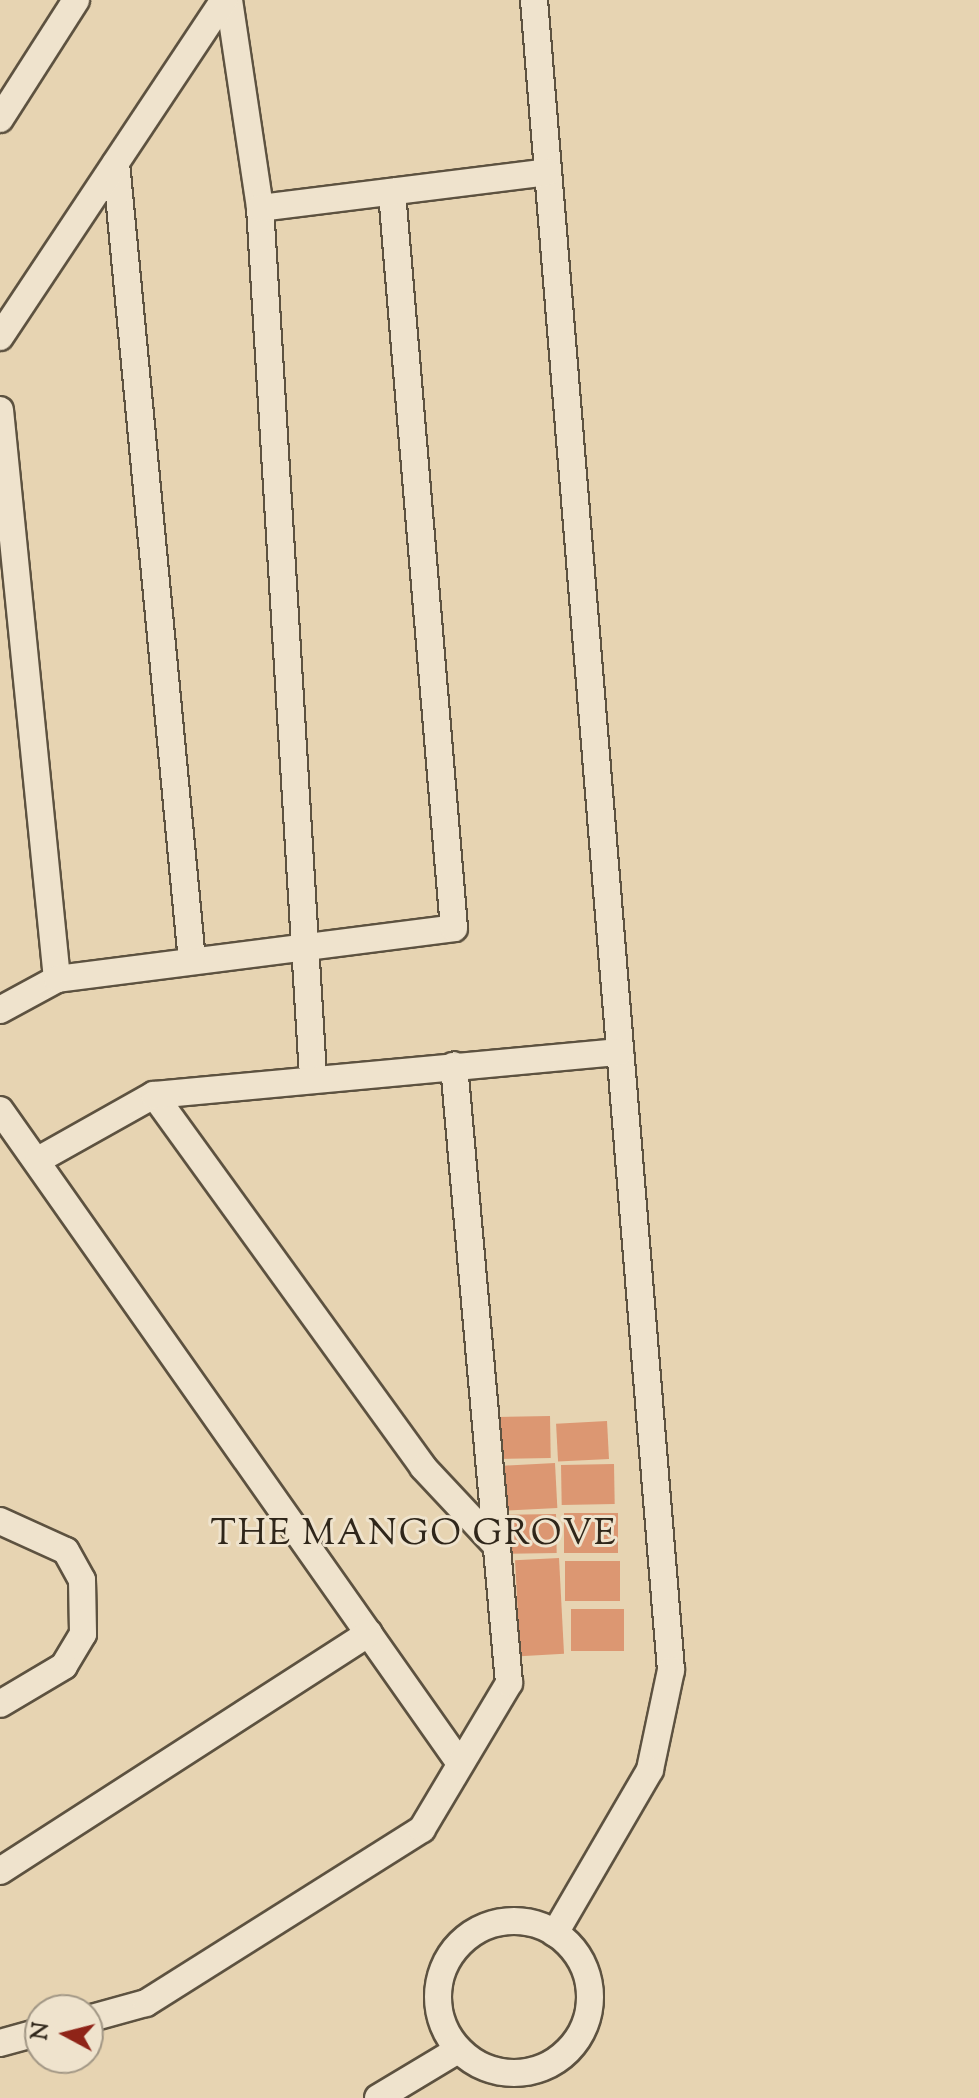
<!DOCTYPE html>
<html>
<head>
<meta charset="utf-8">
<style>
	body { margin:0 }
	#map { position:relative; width:979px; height:2098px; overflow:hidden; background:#e7d4b2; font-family:"Sorts Mill Goudy",serif }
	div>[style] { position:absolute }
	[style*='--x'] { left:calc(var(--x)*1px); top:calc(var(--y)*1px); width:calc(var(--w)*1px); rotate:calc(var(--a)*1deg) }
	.building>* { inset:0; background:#dc9772; transform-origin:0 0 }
	.roads { filter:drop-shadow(2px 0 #5d5240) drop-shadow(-2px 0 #5d5240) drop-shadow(0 2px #5d5240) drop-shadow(0 -2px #5d5240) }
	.minor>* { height:26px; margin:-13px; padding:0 13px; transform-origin:13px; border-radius:13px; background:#efe3cd }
	.minor>.ring { margin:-13px; padding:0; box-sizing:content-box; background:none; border:26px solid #efe3cd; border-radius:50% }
	span { translate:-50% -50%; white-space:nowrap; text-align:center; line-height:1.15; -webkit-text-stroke:6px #efe3cd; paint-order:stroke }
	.neighbourhood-label { font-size:36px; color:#2f261a; letter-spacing:2px }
	.north { position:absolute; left:24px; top:1994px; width:80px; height:80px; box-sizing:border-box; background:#efe3cd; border:2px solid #a29785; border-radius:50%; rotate:277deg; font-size:22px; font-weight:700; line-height:32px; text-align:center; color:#2f261a }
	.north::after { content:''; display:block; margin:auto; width:28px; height:36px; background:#8f2418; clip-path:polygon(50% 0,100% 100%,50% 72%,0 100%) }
</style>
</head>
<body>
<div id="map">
	<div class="building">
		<i style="left:550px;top:1416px;width:42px;height:53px;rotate:89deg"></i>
		<i style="left:607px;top:1421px;width:38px;height:51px;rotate:87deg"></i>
		<i style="left:555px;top:1463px;width:45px;height:51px;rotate:87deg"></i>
		<i style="left:614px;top:1464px;width:40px;height:53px;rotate:89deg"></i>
		<i style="left:618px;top:1513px;width:40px;height:54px;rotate:90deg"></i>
		<i style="left:556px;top:1514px;width:39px;height:47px;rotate:89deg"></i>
		<i style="left:559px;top:1558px;width:96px;height:44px;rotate:87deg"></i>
		<i style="left:565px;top:1561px;width:55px;height:40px"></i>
		<i style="left:624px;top:1609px;width:42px;height:53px;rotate:90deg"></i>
	</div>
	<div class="roads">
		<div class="minor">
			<i style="--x:229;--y:0;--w:210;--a:81.5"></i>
			<i style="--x:534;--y:0;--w:1676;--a:85.31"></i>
			<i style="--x:671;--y:1670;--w:102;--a:101.9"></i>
			<i style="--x:650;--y:1770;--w:189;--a:120.2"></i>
			<i style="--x:0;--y:119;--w:141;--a:-57.4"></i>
			<i style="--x:116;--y:163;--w:802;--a:84.56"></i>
			<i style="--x:0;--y:337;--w:405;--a:-56.4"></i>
			<i style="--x:0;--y:410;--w:572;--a:84.28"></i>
			<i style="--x:0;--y:1010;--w:65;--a:-28.5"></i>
			<i style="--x:57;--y:979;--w:400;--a:-7.3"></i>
			<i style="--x:454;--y:928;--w:739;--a:-94.82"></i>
			<i style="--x:313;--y:1076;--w:870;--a:-93.49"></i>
			<i style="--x:260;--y:208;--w:289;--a:-7.1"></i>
			<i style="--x:154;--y:1095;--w:459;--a:54.1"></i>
			<i style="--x:423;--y:1467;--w:108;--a:46.9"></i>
			<i style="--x:0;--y:1110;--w:797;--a:54.85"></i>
			<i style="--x:38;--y:1160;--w:133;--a:-29.3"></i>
			<i style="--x:154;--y:1095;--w:468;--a:-5.3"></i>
			<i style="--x:0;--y:1521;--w:72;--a:24.4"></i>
			<i style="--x:66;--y:1551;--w:33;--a:61"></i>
			<i style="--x:82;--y:1580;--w:54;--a:88.9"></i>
			<i style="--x:83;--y:1634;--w:37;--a:121"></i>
			<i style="--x:64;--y:1666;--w:74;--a:149.3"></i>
			<i style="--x:0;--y:1871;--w:439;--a:-32.8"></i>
			<i class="ring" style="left:438px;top:1921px;width:126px;height:126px"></i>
			<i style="--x:88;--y:2019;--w:60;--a:-15.4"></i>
			<i style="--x:146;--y:2003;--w:326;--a:-32.2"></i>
			<i style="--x:422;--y:1829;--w:170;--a:-59.2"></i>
			<i style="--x:509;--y:1683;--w:620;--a:-95.09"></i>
			<i style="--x:0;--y:2043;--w:41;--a:-15.4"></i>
			<i style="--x:378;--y:2098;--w:93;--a:-31"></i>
		</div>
	</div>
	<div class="neighbourhood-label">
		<span style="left:414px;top:1536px">THE MANGO GROVE</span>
	</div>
	<div class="north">N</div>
</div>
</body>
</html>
